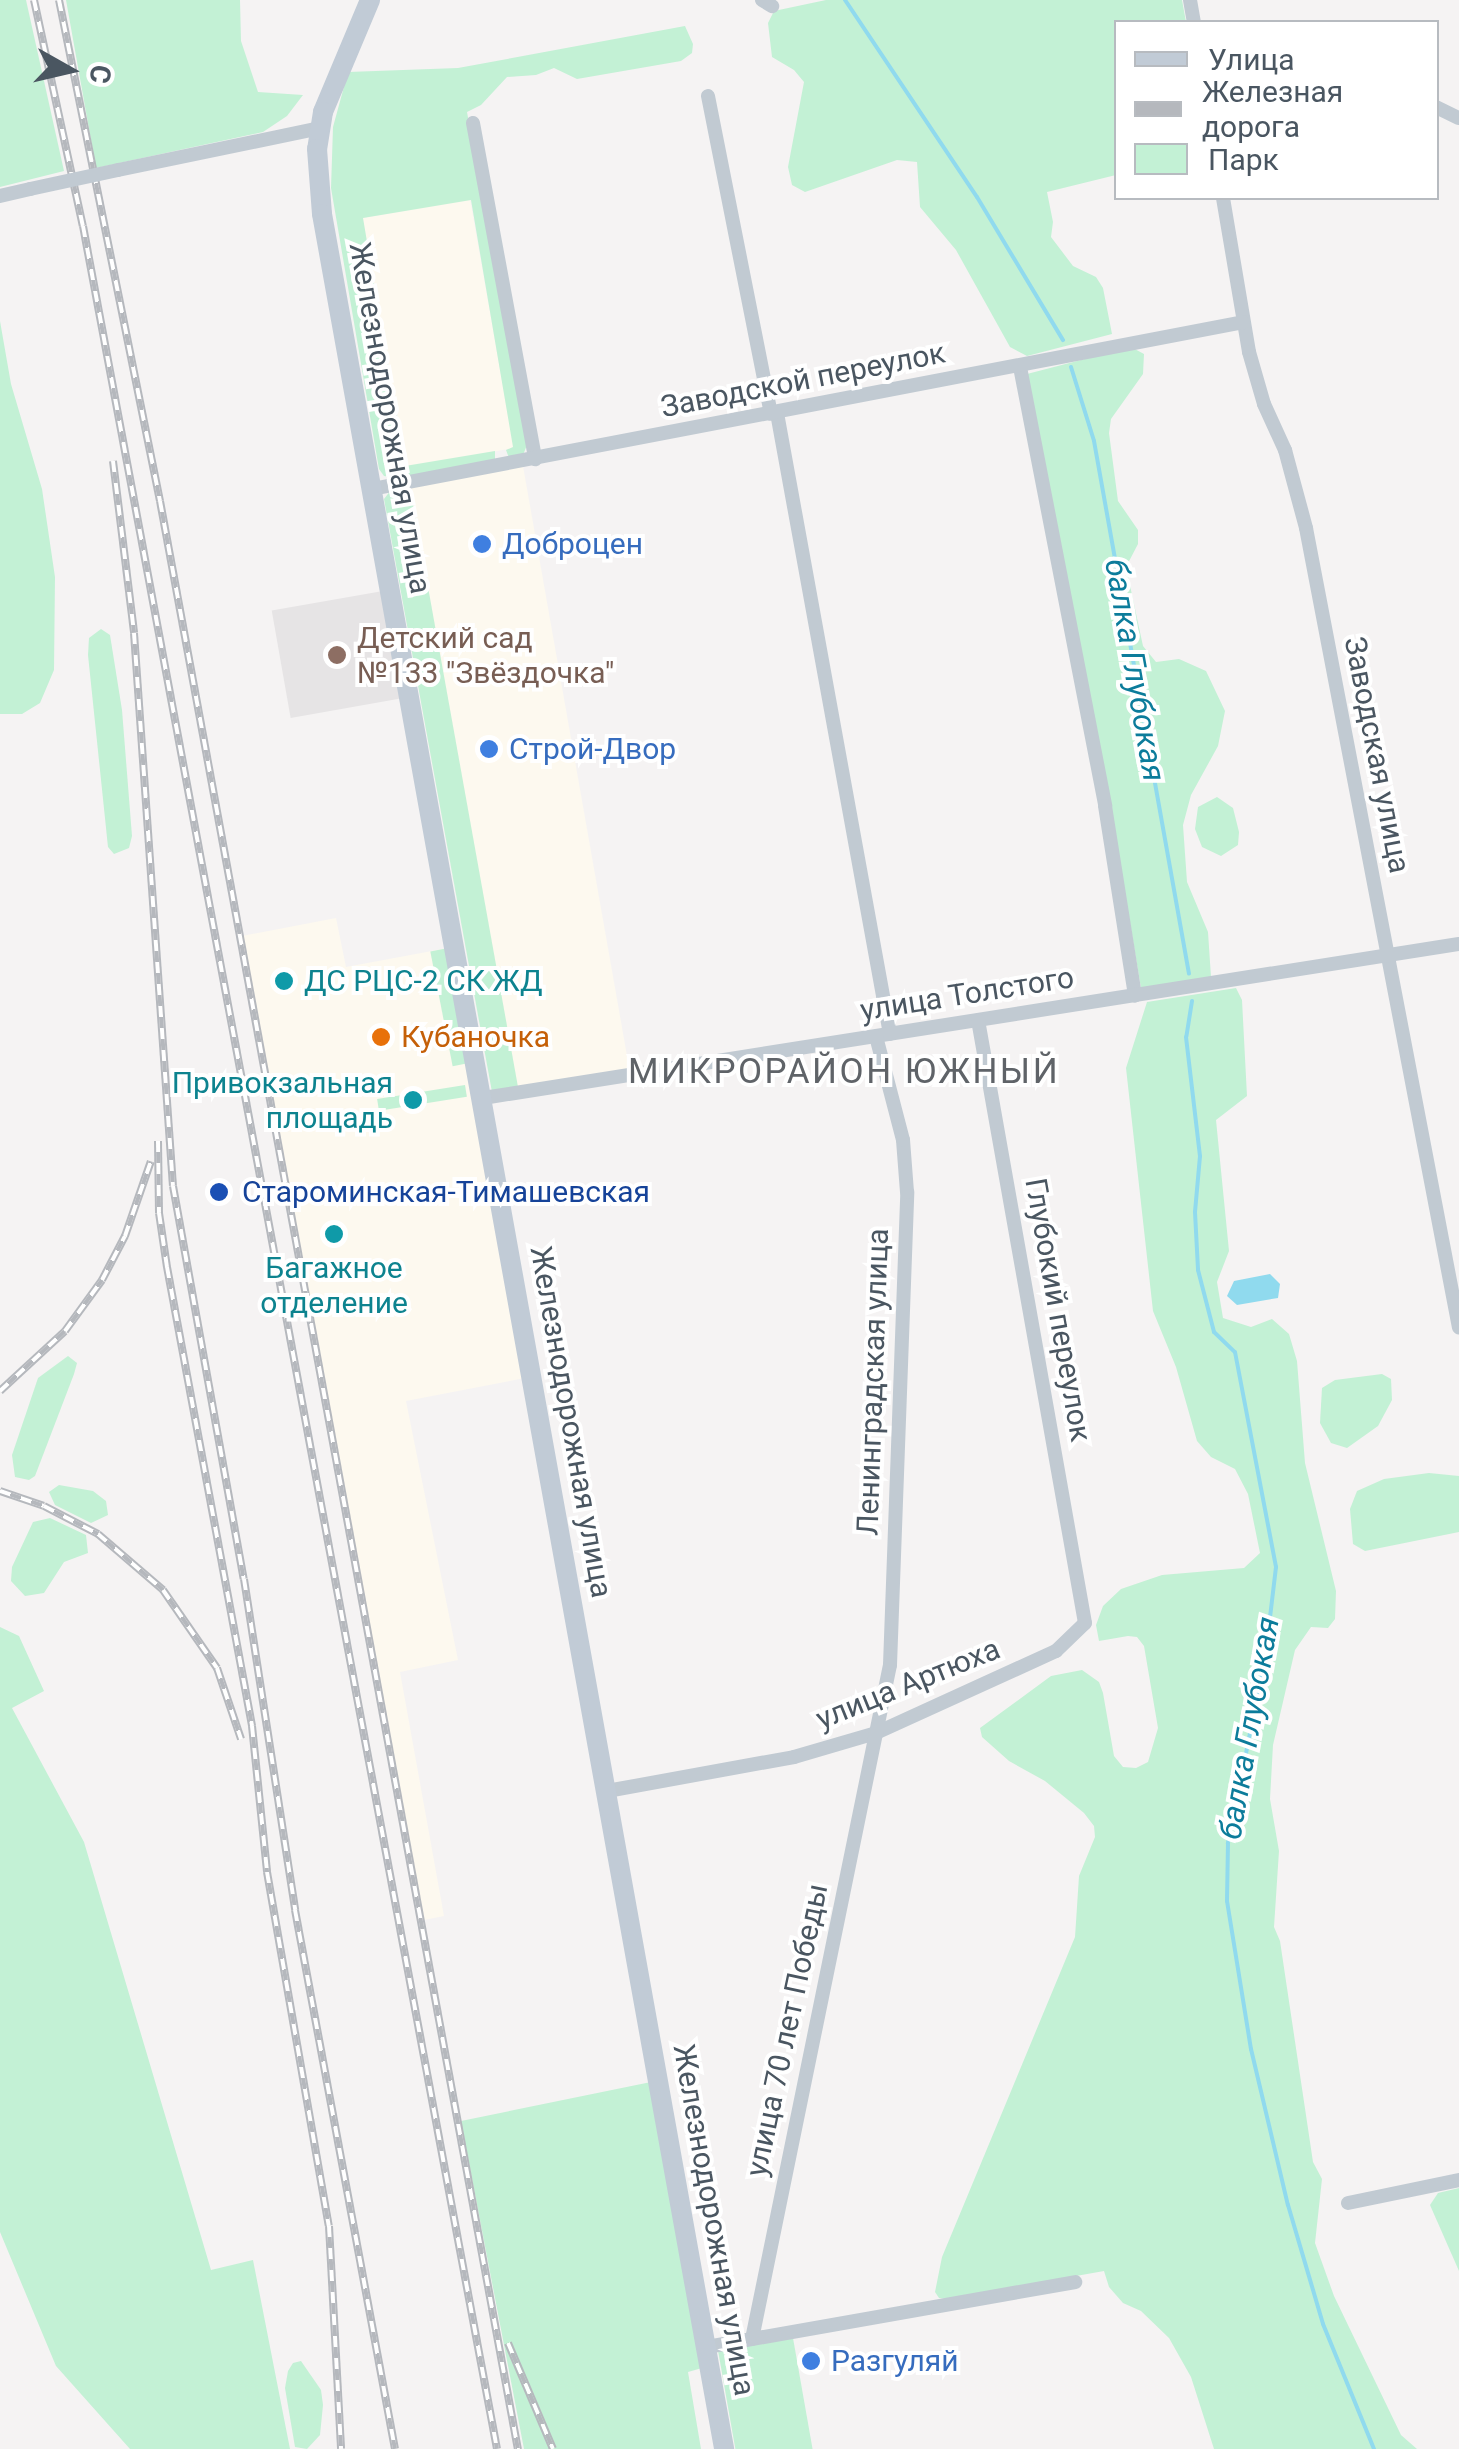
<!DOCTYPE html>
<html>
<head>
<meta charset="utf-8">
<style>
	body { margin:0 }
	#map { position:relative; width:1459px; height:2449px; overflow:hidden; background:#f5f3f3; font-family:Roboto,sans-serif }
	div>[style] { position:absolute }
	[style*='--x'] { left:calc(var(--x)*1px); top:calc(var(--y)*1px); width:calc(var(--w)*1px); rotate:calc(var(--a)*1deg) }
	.commercial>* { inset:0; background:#fdf9ef; transform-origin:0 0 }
	.education>* { inset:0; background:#e6e4e5; transform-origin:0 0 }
	.green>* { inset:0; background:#c3f1d5; transform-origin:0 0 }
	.water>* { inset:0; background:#90daee }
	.stream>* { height:4px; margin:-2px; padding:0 2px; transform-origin:2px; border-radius:2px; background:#90daee }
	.street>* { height:14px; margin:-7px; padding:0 7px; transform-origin:7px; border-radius:7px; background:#c1cad2 }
	.secondary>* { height:20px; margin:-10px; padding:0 10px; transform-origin:10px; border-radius:10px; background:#c1cbd6 }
	.rail>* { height:8px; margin-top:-4px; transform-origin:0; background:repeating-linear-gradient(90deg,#fff 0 11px,#b5b8bd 0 22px); box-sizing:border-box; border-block:2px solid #b5b8bd }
	.street-bridge>* { height:14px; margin:-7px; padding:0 7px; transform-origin:7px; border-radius:7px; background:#c1cad2 }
	.dots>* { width:28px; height:28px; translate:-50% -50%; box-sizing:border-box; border:5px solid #fff; border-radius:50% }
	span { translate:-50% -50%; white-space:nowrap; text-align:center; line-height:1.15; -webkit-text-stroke:8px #fff; paint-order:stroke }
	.street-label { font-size:30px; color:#4a5661 }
	.shop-label { font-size:30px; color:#366cbe }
	.left { translate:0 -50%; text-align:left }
	.education-label { font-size:30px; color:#785e54 }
	.culture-label { font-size:30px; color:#0d838f }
	.right { translate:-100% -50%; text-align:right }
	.food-label { font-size:30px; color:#c56008 }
	.transit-label { font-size:30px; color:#164399 }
	.water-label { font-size:32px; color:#0c7c9b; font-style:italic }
	.quarter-label { font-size:35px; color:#5f6368; letter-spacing:2.5px }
	.legend { position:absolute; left:1114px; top:20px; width:325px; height:180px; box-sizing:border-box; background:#fff; border:2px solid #b7bbc0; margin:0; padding:12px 18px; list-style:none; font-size:30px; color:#4a5661 }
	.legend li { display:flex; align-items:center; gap:20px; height:50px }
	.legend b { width:50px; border:2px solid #b7bbc0 }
	.north { position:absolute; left:20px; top:20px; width:100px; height:100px; -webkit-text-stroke:8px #fff; paint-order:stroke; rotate:98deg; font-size:28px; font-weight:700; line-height:40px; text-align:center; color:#4a5661 }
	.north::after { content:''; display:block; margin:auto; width:35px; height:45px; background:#4a5661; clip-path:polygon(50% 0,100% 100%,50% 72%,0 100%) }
</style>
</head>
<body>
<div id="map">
	<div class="commercial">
		<i style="left:470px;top:199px;width:253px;height:109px;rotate:80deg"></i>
		<i style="left:523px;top:466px;width:612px;height:115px;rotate:80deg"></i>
		<i style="clip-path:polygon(336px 918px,346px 967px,448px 948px,525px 1378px,406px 1401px,458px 1660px,400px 1672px,444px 1916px,424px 1920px,242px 936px)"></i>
	</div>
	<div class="education">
		<i style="left:383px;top:591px;width:109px;height:113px;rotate:80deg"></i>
	</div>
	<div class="green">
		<i style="clip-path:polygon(0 0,26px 0,64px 171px,0 187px)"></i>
		<i style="clip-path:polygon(66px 0,240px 0,241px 41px,258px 92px,303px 95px,287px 116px,263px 132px,96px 168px)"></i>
		<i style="clip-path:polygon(826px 0,1182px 0,1186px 22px,1116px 22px,1116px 175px,1047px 192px,1053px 222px,1051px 237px,1073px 266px,1096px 277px,1103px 288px,1112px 334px,1027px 356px,1010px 347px,956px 250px,920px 207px,917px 162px,897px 160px,805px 192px,792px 185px,788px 167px,804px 82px,794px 70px,772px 57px,768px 23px,774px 11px)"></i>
		<i style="clip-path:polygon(685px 26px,693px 44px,692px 53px,681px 61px,577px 79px,554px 68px,536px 75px,507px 77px,481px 105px,467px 112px,527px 445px,523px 455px,509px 458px,506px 450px,513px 447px,471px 200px,363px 218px,405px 466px,495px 451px,495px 460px,396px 478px,384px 476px,379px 469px,331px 188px,333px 127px,348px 72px,458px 68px)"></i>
		<i style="clip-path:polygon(0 321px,11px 384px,42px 489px,55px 577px,54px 670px,40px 703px,22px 714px,0 714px)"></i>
		<i style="clip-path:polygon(1131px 347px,1144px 354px,1143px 374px,1111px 419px,1109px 433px,1118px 501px,1138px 530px,1138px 544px,1126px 567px,1143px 646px,1156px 662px,1179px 659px,1206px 671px,1225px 711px,1218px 746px,1191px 795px,1183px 825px,1187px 882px,1208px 932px,1211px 977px,1141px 988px,1102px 757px,1027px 374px)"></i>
		<i style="clip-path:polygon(410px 487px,518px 1087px,492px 1092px,384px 499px,391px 490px)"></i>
		<i style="clip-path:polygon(101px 629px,110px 635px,122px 710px,132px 836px,129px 848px,114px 854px,108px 847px,88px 655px,89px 638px)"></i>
		<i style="clip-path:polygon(1217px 797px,1233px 808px,1239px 832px,1238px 845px,1221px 856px,1202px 847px,1195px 829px,1198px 807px)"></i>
		<i style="left:448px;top:948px;width:117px;height:18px;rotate:79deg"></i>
		<i style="clip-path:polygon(1236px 988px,1242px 1000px,1247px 1096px,1216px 1120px,1229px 1251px,1217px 1282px,1223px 1318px,1251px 1327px,1272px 1319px,1289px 1334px,1297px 1361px,1305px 1463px,1336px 1591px,1335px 1619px,1328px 1628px,1311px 1627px,1295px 1650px,1273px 1745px,1270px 1799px,1279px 1851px,1274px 1927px,1280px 1941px,1313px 2162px,1322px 2179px,1315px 2243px,1334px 2296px,1401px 2435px,1417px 2449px,1214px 2449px,1191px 2377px,1169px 2338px,1141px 2311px,1123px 2303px,1109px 2287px,1104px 2271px,947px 2299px,939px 2298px,935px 2292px,942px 2257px,1075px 1937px,1079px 1876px,1095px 1837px,1094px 1826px,1084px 1813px,1045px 1781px,1009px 1761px,982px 1737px,980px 1728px,1051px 1676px,1082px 1670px,1099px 1682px,1103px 1693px,1114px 1756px,1123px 1767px,1136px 1768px,1148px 1762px,1158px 1728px,1144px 1646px,1137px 1637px,1128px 1636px,1099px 1641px,1096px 1625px,1103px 1606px,1121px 1589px,1162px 1575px,1244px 1568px,1260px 1553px,1248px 1494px,1235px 1469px,1211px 1457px,1197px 1441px,1176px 1367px,1153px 1311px,1126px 1068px,1147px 1002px)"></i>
		<i style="left:465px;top:1085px;width:12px;height:89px;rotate:81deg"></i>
		<i style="clip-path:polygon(68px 1356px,77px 1363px,74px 1374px,35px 1476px,29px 1480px,15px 1477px,12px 1455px,38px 1378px)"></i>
		<i style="clip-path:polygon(1382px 1374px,1391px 1379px,1392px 1400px,1378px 1426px,1347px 1448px,1331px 1443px,1320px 1423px,1322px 1388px,1335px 1380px)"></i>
		<i style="clip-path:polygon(1429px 1473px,1459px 1476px,1459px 1532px,1365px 1551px,1353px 1544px,1350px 1509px,1357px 1491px,1384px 1479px)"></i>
		<i style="clip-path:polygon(59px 1485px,93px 1491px,106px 1501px,108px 1515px,91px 1523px,55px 1505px,49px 1492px)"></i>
		<i style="clip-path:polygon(50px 1518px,86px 1535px,88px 1553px,64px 1562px,44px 1593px,25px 1596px,11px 1581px,12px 1567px,33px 1522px)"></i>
		<i style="clip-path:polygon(0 1627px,19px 1636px,44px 1691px,12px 1708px,84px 1842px,211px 2270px,253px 2260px,290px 2449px,130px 2449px,56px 2366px,0 2232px)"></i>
		<i style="clip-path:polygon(651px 2082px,702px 2368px,688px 2372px,701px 2449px,524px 2449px,461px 2121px)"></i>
		<i style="clip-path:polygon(1459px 2188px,1459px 2271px,1430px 2205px,1438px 2193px)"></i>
		<i style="left:793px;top:2338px;width:113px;height:76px;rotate:80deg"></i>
		<i style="clip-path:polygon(301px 2361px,321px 2390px,323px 2405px,320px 2435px,307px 2449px,295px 2447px,285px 2388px,288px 2371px,293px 2363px)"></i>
	</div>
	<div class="water">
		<i style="clip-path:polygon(1270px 1274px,1280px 1284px,1278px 1298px,1237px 1305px,1227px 1296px,1234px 1281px)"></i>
	</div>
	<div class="stream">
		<i style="--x:845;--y:0;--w:237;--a:56.2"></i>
		<i style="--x:977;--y:197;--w:167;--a:59"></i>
		<i style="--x:1071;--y:367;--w:77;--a:72.7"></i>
		<i style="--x:1094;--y:441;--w:541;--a:79.89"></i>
		<i style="--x:1192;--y:1001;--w:36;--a:99"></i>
		<i style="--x:1186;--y:1037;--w:120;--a:83.3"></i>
		<i style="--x:1200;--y:1156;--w:56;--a:95.1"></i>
		<i style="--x:1195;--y:1212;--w:58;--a:87"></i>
		<i style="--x:1198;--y:1270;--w:64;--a:75.5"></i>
		<i style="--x:1214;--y:1332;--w:29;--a:44"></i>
		<i style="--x:1235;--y:1352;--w:219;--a:79.2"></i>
		<i style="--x:1276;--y:1567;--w:93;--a:96.8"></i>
		<i style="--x:1265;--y:1659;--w:188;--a:101.4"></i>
		<i style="--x:1228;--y:1843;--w:58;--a:91"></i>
		<i style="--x:1227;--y:1901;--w:150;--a:80.8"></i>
		<i style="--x:1251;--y:2049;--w:160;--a:76.7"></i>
		<i style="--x:1288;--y:2205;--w:124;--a:73.6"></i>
		<i style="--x:1323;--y:2324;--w:135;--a:67.8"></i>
	</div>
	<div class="street">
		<i style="--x:762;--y:0;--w:12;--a:31"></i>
		<i style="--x:1190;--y:0;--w:22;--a:80"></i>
		<i style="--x:708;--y:96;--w:324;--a:78.8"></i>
		<i style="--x:1436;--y:107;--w:25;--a:26"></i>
		<i style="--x:473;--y:123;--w:342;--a:79.5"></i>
		<i style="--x:118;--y:170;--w:206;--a:-11.7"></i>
		<i style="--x:0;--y:196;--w:31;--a:-13"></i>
		<i style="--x:1223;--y:198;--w:156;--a:80.4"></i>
		<i style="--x:1249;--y:352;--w:54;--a:73.9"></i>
		<i style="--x:1264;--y:404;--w:51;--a:65.5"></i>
		<i style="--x:1285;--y:450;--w:81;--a:74.9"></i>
		<i style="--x:1306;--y:528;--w:814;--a:79.17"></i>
		<i style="--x:1020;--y:367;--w:447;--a:79"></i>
		<i style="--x:1105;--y:806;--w:192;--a:81"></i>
		<i style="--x:777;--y:413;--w:631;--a:79.69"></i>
		<i style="--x:372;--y:489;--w:887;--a:-10.85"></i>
		<i style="--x:483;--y:1098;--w:988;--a:-8.97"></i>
		<i style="--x:607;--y:1791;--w:190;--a:-10.3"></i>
		<i style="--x:794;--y:1757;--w:85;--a:-16.3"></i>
		<i style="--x:876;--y:1733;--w:198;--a:-24.5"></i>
		<i style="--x:1056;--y:1651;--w:40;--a:-44"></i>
		<i style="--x:1085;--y:1623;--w:612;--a:-100.06"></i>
		<i style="--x:1348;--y:2203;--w:113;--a:-11.7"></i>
		<i style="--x:752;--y:2339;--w:688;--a:-78.43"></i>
		<i style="--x:890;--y:1665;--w:473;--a:-87.9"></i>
		<i style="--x:907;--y:1192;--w:52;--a:-94.4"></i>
		<i style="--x:903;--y:1140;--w:107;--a:-104.6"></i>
		<i style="--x:707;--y:2347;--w:374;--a:-10"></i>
	</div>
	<div class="secondary">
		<i style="--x:370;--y:0;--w:121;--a:112.8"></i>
		<i style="--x:323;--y:112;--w:37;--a:99"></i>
		<i style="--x:317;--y:149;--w:65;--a:85.6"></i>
		<i style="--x:322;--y:214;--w:2271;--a:79.8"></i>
	</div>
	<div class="rail">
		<i style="--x:34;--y:0;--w:231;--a:77.8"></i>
		<i style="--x:83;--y:226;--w:2261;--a:79.45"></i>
		<i style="--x:59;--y:0;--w:511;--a:78.6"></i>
		<i style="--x:160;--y:501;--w:1981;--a:79.59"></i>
		<i style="--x:113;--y:461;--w:173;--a:83"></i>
		<i style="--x:134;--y:633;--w:554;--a:85.97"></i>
		<i style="--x:173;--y:1186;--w:399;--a:79.8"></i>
		<i style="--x:244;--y:1579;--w:335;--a:81.2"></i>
		<i style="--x:295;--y:1910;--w:548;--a:79.49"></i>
		<i style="--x:158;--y:1141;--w:72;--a:89.2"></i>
		<i style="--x:159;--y:1213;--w:55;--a:81.6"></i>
		<i style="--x:167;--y:1267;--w:467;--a:79.5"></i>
		<i style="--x:252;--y:1726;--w:147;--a:84.1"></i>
		<i style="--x:267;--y:1872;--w:359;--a:80.1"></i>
		<i style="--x:329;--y:2226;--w:223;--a:86.9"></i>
		<i style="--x:0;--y:1391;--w:88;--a:-42.7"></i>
		<i style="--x:65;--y:1331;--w:63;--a:-54"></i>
		<i style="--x:102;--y:1280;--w:50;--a:-62.4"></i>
		<i style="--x:125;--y:1236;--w:79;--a:-70.9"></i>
		<i style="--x:0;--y:1491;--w:46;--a:18.8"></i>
		<i style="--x:44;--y:1506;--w:61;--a:27.4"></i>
		<i style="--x:98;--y:1534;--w:86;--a:40.7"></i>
		<i style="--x:163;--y:1590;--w:95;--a:55.3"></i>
		<i style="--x:217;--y:1668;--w:75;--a:71.3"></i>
		<i style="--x:508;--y:2343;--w:115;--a:67"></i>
	</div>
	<div class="street-bridge">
		<i style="--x:30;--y:189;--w:90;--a:-12.2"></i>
	</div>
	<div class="dots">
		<i style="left:482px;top:544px;background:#3f7fe0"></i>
		<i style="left:337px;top:655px;background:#8d6e63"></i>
		<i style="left:489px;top:749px;background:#3f7fe0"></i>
		<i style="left:284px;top:981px;background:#0f9aa8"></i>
		<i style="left:381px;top:1037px;background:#e8710a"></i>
		<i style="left:413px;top:1100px;background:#0f9aa8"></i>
		<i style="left:219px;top:1192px;background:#1a4fb4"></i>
		<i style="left:334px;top:1234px;background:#0f9aa8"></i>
		<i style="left:811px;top:2361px;background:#3f7fe0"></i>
	</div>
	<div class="street-label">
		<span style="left:803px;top:380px;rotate:-11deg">Заводской переулок</span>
		<span style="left:390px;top:418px;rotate:80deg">Железнодорожная улица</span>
		<span style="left:1377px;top:755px;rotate:79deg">Заводская улица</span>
		<span style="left:967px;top:994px;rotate:-9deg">улица Толстого</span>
		<span style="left:1058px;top:1310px;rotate:80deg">Глубокий переулок</span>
		<span style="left:873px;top:1382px;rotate:-88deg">Ленинградская улица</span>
		<span style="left:571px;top:1422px;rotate:80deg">Железнодорожная улица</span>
		<span style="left:908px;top:1684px;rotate:-22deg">улица Артюха</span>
		<span style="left:787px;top:2030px;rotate:-78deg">улица 70 лет Победы</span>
		<span style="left:714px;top:2220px;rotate:80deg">Железнодорожная улица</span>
	</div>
	<div class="shop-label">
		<span class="left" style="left:502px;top:544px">Доброцен</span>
		<span class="left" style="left:509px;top:749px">Строй-Двор</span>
		<span class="left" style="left:831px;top:2361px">Разгуляй</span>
	</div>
	<div class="education-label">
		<span class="left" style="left:357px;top:655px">Детский сад<br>№133 "Звёздочка"</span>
	</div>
	<div class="culture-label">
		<span class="left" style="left:304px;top:981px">ДС РЦС-2 СК ЖД</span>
		<span class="right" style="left:393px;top:1100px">Привокзальная<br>площадь</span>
		<span style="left:334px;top:1285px">Багажное<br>отделение</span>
	</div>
	<div class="food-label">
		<span class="left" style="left:401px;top:1037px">Кубаночка</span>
	</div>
	<div class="transit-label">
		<span class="left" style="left:242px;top:1192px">Староминская-Тимашевская</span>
	</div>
	<div class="water-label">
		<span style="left:1135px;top:670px;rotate:80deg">балка Глубокая</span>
		<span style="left:1249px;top:1728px;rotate:-80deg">балка Глубокая</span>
	</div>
	<div class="quarter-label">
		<span style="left:844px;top:1072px">МИКРОРАЙОН ЮЖНЫЙ</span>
	</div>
	<ul class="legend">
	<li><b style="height:12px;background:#c1cbd6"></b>Улица</li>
	<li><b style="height:12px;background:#b5b8bd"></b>Железная дорога</li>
	<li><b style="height:28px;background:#c3f1d5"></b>Парк</li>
	</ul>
	<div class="north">С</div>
</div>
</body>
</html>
